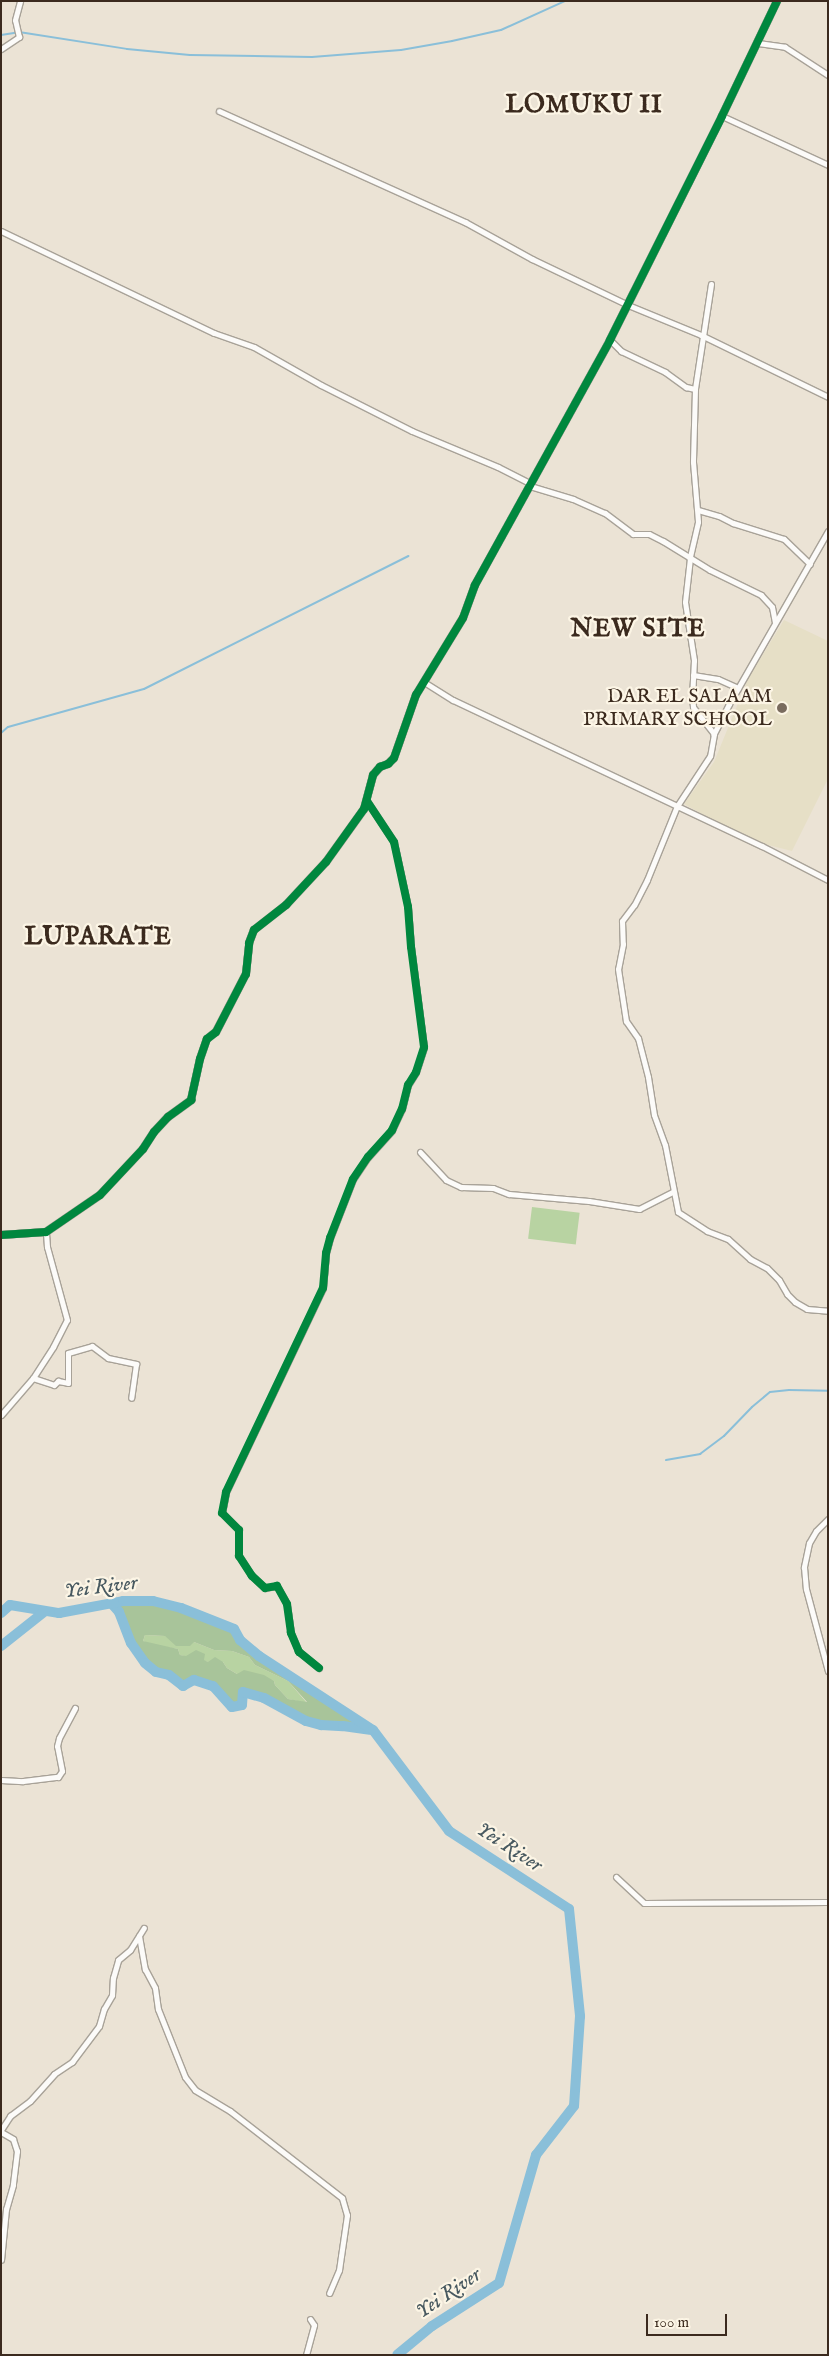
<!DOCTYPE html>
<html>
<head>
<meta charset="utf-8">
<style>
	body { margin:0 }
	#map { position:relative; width:829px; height:2356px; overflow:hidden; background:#ebe3d5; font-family:"IM FELL English",serif }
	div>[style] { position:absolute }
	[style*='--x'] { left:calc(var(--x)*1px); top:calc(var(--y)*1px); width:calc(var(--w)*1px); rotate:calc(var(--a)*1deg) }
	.built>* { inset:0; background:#e6dfc6 }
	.green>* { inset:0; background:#b8d3a2; transform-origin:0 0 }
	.forest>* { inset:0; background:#a8c49a }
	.stream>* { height:2px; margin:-1px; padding:0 1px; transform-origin:1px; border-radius:1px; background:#8abfd9 }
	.river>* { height:10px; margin:-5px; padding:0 5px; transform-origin:5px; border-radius:5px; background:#8abfd9 }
	.roads { filter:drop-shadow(1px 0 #a8a298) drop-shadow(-1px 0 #a8a298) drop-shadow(0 1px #a8a298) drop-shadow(0 -1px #a8a298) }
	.minor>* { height:5px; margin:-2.5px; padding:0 2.5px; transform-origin:2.5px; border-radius:2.5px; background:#fcfbf9 }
	.tertiary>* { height:6px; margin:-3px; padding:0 3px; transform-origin:3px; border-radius:3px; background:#fcfbf9 }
	.cycleway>* { height:8px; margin:-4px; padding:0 4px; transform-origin:4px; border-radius:4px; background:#00873e }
	.dots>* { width:14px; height:14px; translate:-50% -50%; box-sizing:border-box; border:2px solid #fcf5e5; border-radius:50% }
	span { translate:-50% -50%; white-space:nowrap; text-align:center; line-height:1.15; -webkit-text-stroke:4.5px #fcf5e5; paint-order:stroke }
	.poi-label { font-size:20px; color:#3b2a1e }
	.right { translate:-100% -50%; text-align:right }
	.water-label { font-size:21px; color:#485960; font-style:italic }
	.district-label { font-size:25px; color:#3b2a1e; font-weight:700; letter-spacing:1px }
	.frame { position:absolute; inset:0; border:2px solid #3b2a1e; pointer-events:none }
	.scale { position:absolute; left:646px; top:2314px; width:81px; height:22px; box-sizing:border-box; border:2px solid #3b2a1e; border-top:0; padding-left:6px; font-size:15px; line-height:18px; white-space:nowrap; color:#3b2a1e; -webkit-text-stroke:4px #fcf5e5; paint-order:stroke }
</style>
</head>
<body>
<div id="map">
	<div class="built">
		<i style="clip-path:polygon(784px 620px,828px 641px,828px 779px,792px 851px,768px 845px,722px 825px,684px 804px,714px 762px,748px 679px)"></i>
	</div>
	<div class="green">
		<i style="left:532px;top:1207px;width:48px;height:32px;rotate:7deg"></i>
		<i style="clip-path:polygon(145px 1635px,165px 1636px,194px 1642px,214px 1650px,232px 1651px,249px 1657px,255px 1665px,288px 1681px,307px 1703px,288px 1699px,275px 1685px,274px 1681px,237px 1674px,227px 1668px,223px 1662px,208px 1662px,180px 1655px,178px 1649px,152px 1645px,143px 1641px)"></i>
	</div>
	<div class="forest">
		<i style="clip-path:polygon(evenodd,123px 1601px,153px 1601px,181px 1608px,234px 1629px,240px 1640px,259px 1656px,373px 1730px,343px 1726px,321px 1725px,306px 1721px,264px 1698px,244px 1692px,242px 1705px,232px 1707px,213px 1686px,194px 1680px,183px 1686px,169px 1675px,156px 1672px,145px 1663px,131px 1643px,119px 1612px,111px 1603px,123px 1601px,145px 1635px,165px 1636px,176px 1646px,190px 1646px,194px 1642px,214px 1650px,232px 1651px,249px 1657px,255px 1665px,288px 1681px,307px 1702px,288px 1699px,275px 1685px,274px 1681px,264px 1675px,244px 1670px,237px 1674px,227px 1668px,223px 1662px,215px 1657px,208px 1662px,204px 1660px,205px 1654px,196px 1650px,186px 1656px,180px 1655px,178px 1649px,143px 1641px,145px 1635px)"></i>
	</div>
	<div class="stream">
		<i style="--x:1;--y:35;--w:18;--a:-9"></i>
		<i style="--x:19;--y:32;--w:109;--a:8.9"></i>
		<i style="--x:127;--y:49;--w:63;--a:5.4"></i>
		<i style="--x:190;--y:55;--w:122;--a:0.9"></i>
		<i style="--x:312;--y:57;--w:89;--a:-4.5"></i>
		<i style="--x:401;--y:50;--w:52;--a:-10"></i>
		<i style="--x:452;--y:41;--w:50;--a:-12.7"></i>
		<i style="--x:501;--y:30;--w:70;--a:-24.4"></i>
		<i style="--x:1;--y:733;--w:9;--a:-41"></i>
		<i style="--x:8;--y:727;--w:141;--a:-15.6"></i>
		<i style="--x:144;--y:689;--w:296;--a:-26.7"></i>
		<i style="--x:666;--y:1460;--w:35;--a:-10"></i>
		<i style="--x:700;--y:1454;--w:30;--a:-37"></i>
		<i style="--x:724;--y:1436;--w:40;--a:-46"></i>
		<i style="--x:752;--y:1407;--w:23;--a:-40"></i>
		<i style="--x:770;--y:1392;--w:19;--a:-6"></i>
		<i style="--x:789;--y:1390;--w:39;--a:1"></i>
	</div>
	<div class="river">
		<i style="--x:111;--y:1603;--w:12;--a:48"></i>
		<i style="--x:119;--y:1612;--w:33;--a:69"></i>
		<i style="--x:131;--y:1643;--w:24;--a:55"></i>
		<i style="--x:145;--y:1663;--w:14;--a:39"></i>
		<i style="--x:156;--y:1672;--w:13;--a:13"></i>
		<i style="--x:169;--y:1675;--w:18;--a:38"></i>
		<i style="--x:183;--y:1686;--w:13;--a:-29"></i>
		<i style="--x:194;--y:1680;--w:20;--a:18"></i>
		<i style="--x:213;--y:1686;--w:28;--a:48"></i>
		<i style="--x:232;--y:1707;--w:10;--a:-11"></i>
		<i style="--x:242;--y:1705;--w:13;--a:-86"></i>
		<i style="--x:243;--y:1692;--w:22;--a:16"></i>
		<i style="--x:264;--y:1698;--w:48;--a:28.7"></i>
		<i style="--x:306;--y:1721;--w:16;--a:15"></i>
		<i style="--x:321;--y:1725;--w:22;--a:3"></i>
		<i style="--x:343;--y:1726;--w:27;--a:8"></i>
		<i style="--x:1;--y:1613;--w:12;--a:-42"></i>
		<i style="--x:10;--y:1605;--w:50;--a:9.3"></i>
		<i style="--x:59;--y:1613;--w:65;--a:-10.6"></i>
		<i style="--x:123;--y:1601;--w:30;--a:0"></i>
		<i style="--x:153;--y:1601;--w:29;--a:14"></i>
		<i style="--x:181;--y:1608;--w:57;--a:21.6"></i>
		<i style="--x:234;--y:1629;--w:13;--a:61"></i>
		<i style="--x:240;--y:1640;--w:25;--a:40"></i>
		<i style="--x:259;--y:1656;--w:136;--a:33"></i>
		<i style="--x:373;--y:1730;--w:126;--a:53"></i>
		<i style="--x:449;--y:1831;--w:143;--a:33"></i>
		<i style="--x:569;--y:1909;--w:108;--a:84.1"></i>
		<i style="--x:580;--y:2016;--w:90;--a:93.8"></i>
		<i style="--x:574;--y:2106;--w:62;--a:127.8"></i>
		<i style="--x:536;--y:2155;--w:133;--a:106.1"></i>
		<i style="--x:499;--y:2283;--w:80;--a:147.3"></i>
		<i style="--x:432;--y:2326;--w:45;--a:140.4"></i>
		<i style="--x:1;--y:1646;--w:55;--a:-38.3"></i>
	</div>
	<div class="roads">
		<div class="minor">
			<i style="--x:758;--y:43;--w:27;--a:8"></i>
			<i style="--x:785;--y:47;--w:51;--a:33.1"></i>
			<i style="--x:1;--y:49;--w:22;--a:-34"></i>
			<i style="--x:19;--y:37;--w:17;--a:-103"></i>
			<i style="--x:15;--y:20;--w:20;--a:-75"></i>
			<i style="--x:219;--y:111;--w:270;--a:24.3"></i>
			<i style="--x:465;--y:222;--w:77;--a:28.9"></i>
			<i style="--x:532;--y:259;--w:106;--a:25.6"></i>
			<i style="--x:628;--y:305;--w:79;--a:22.3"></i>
			<i style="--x:701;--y:335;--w:141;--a:26"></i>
			<i style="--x:722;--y:116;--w:117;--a:24.8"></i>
			<i style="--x:1;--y:231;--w:236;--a:25.6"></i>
			<i style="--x:214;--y:333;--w:42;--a:19.3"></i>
			<i style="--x:254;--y:347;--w:77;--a:29.6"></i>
			<i style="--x:321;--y:385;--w:102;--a:26.8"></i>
			<i style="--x:412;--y:431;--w:93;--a:22.7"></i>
			<i style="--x:498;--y:467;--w:37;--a:27"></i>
			<i style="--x:711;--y:284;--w:106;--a:98.7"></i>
			<i style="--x:695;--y:389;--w:73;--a:91.6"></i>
			<i style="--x:693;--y:462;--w:60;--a:85.2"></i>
			<i style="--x:698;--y:522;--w:37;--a:103"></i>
			<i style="--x:690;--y:558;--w:44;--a:96.5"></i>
			<i style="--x:685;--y:602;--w:59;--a:81.2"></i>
			<i style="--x:694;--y:660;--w:37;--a:93"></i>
			<i style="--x:692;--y:697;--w:10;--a:84"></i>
			<i style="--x:693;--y:707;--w:34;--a:52"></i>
			<i style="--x:610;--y:340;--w:16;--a:45"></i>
			<i style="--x:621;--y:351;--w:49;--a:25.5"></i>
			<i style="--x:665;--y:372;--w:26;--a:36"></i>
			<i style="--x:686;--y:387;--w:9;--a:13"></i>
			<i style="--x:530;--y:486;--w:45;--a:16.8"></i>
			<i style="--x:573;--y:499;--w:35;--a:24"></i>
			<i style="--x:605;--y:513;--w:35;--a:37"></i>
			<i style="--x:633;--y:534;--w:16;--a:0"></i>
			<i style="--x:649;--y:534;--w:16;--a:27"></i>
			<i style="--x:663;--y:541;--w:55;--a:31.7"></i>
			<i style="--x:710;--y:570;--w:57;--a:26.1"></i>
			<i style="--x:761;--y:595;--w:16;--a:47"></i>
			<i style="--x:772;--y:607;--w:15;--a:79"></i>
			<i style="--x:698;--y:510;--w:22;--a:16"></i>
			<i style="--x:719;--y:516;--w:16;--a:27"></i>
			<i style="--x:733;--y:523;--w:53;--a:17.4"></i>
			<i style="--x:784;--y:539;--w:36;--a:44"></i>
			<i style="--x:828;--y:531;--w:199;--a:119.8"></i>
			<i style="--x:729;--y:704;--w:34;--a:117"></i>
			<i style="--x:714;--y:734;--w:22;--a:100"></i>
			<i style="--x:710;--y:756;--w:60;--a:123.4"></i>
			<i style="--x:677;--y:806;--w:80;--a:112.1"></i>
			<i style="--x:647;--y:880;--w:28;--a:117"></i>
			<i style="--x:634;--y:905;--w:20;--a:127"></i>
			<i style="--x:622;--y:921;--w:23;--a:88"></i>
			<i style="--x:623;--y:944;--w:25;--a:101"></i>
			<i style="--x:618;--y:969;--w:53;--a:81.3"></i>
			<i style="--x:626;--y:1021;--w:21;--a:55"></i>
			<i style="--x:638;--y:1038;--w:40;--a:75.6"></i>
			<i style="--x:648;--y:1077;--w:38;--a:81"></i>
			<i style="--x:654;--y:1115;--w:32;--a:70"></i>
			<i style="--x:665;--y:1145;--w:68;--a:79"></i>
			<i style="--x:678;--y:1212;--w:35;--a:33"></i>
			<i style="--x:707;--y:1231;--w:22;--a:21"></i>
			<i style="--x:728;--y:1239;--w:30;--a:42"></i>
			<i style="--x:750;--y:1259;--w:19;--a:28"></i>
			<i style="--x:767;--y:1268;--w:17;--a:45"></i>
			<i style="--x:779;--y:1280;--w:16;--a:60"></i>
			<i style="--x:787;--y:1294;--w:11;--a:45"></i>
			<i style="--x:795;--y:1302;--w:14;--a:30"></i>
			<i style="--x:807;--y:1309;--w:21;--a:5"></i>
			<i style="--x:693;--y:675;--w:25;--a:9"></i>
			<i style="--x:718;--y:679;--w:22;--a:24"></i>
			<i style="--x:424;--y:682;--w:34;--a:32"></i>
			<i style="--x:453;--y:700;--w:342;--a:25.3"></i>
			<i style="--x:762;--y:846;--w:74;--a:27.3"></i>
			<i style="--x:420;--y:1152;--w:38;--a:47"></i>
			<i style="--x:446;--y:1180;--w:17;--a:25"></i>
			<i style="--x:461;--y:1187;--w:32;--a:2"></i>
			<i style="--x:493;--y:1188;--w:17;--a:21"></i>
			<i style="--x:509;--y:1194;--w:80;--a:5"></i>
			<i style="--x:589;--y:1201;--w:51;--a:9.1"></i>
			<i style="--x:639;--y:1209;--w:38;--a:-27"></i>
			<i style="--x:33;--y:1378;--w:22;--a:18"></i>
			<i style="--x:54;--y:1385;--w:6;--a:-45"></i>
			<i style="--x:58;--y:1381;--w:10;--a:11"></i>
			<i style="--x:68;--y:1383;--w:30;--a:-90"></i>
			<i style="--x:68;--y:1353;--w:25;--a:-16"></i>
			<i style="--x:92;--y:1346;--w:20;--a:37"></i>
			<i style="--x:108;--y:1358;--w:29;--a:12"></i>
			<i style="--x:136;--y:1364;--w:34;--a:98"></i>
			<i style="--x:1;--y:1415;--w:49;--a:-49.1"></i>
			<i style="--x:33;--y:1378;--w:37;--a:-57"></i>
			<i style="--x:53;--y:1347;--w:30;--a:-63"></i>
			<i style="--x:67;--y:1320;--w:76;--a:-105.3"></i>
			<i style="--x:47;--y:1247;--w:15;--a:-94"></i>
			<i style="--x:828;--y:1519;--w:17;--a:135"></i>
			<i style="--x:816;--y:1531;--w:14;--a:120"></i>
			<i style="--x:809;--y:1543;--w:25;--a:102"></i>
			<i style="--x:804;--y:1567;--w:22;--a:85"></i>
			<i style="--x:806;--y:1589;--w:85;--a:75"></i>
			<i style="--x:319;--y:1668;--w:26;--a:-141"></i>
			<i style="--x:299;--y:1652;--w:21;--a:-113"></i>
			<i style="--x:291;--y:1633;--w:29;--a:-98"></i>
			<i style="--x:287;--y:1604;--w:21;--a:-119"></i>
			<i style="--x:277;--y:1586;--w:12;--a:171"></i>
			<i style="--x:265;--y:1588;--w:18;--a:-137"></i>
			<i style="--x:252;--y:1576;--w:24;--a:-123"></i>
			<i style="--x:239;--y:1556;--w:26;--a:-90"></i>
			<i style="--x:239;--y:1530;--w:24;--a:-135"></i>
			<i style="--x:222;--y:1513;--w:21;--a:-79"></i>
			<i style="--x:226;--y:1492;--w:226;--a:-64.6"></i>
			<i style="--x:323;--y:1288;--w:35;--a:-85"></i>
			<i style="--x:326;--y:1253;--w:16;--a:-75"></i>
			<i style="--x:330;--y:1238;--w:63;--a:-68.7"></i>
			<i style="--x:353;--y:1179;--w:27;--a:-56"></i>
			<i style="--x:368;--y:1157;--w:36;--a:-48"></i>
			<i style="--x:392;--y:1130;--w:23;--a:-65"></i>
			<i style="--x:402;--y:1109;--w:25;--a:-76"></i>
			<i style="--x:408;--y:1085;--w:15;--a:-58"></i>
			<i style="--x:416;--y:1072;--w:26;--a:-72"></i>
			<i style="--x:424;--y:1047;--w:101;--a:-97.4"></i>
			<i style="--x:411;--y:947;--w:40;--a:-94.3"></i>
			<i style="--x:408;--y:907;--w:66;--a:-102.2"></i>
			<i style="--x:394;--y:842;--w:49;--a:-123.4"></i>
			<i style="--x:1;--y:1780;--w:22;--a:3"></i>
			<i style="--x:23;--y:1781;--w:35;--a:-7"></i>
			<i style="--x:58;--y:1777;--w:7;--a:-56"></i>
			<i style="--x:62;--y:1771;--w:25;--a:-101"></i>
			<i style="--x:57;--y:1746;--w:8;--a:-76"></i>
			<i style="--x:59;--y:1738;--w:34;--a:-62"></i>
			<i style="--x:616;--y:1877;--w:38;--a:43"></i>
			<i style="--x:644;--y:1903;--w:184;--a:-0.3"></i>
			<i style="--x:139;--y:1936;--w:34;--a:80"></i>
			<i style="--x:145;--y:1969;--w:21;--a:62"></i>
			<i style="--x:155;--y:1988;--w:21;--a:82"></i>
			<i style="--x:158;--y:2009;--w:73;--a:68.3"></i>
			<i style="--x:185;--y:2077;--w:16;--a:52"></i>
			<i style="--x:195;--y:2090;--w:41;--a:31"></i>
			<i style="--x:230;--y:2111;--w:142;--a:37.8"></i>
			<i style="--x:342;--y:2198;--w:18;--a:74"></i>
			<i style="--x:347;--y:2215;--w:41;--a:98.3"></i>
			<i style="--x:341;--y:2256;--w:14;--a:98"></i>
			<i style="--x:339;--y:2270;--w:25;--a:113"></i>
			<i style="--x:1;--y:2130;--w:17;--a:-57"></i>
			<i style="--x:10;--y:2116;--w:25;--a:-37"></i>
			<i style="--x:30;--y:2101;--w:36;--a:-48"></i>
			<i style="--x:54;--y:2074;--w:22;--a:-34"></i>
			<i style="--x:72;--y:2062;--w:45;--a:-53.1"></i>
			<i style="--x:99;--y:2026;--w:18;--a:-74"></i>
			<i style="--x:104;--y:2009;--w:16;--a:-60"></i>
			<i style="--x:112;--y:1995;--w:17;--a:-87"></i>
			<i style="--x:113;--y:1978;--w:19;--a:-74"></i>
			<i style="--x:118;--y:1960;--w:16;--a:-40"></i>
			<i style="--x:130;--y:1950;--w:26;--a:-58"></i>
			<i style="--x:1;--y:2132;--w:14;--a:30"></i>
			<i style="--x:13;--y:2139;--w:13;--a:72"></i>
			<i style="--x:17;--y:2151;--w:34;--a:97"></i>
			<i style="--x:13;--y:2185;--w:25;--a:106"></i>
			<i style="--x:6;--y:2209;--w:51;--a:95.6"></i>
			<i style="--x:306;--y:2355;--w:31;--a:-75"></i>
			<i style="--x:314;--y:2325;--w:7;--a:-124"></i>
		</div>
		<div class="tertiary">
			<i style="--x:1;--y:1235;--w:45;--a:-3.8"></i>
			<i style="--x:46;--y:1232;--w:65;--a:-34.4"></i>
			<i style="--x:100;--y:1195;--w:63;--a:-46.9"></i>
			<i style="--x:143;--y:1149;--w:20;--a:-57"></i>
			<i style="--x:154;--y:1132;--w:21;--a:-47"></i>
			<i style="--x:168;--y:1117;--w:29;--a:-36"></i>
			<i style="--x:191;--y:1100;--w:42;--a:-77.6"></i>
			<i style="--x:200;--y:1059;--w:21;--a:-71"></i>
			<i style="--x:207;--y:1039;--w:11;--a:-38"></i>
			<i style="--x:216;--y:1032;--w:65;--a:-62.7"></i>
			<i style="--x:246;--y:974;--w:31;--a:-84"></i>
			<i style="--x:249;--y:943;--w:14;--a:-69"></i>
			<i style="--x:254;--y:930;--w:41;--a:-38"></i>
			<i style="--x:286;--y:905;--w:59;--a:-47.1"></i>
			<i style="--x:326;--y:862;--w:65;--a:-54.4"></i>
			<i style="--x:364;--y:809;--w:35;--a:-75"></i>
			<i style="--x:373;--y:775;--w:11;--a:-49"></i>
			<i style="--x:380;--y:767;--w:9;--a:-21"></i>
			<i style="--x:388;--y:764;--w:8;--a:-45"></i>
			<i style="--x:394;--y:758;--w:67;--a:-70.8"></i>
			<i style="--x:416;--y:695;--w:90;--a:-58.6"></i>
			<i style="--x:463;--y:618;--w:35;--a:-70"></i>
			<i style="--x:475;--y:585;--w:280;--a:-61.1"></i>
			<i style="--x:610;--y:340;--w:250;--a:-63.4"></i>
			<i style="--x:722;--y:116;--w:127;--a:-64.4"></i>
		</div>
	</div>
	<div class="cycleway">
		<i style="--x:1;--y:1235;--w:45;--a:-3.8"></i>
		<i style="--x:46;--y:1232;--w:65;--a:-34.4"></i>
		<i style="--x:100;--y:1195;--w:63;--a:-46.9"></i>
		<i style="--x:143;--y:1149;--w:20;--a:-57"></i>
		<i style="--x:154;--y:1132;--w:21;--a:-47"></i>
		<i style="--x:168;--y:1117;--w:29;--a:-36"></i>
		<i style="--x:191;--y:1100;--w:42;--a:-77.6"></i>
		<i style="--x:200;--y:1059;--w:21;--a:-71"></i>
		<i style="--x:207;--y:1039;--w:11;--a:-38"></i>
		<i style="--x:216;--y:1032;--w:65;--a:-62.7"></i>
		<i style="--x:246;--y:974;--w:31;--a:-84"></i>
		<i style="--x:249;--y:943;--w:14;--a:-69"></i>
		<i style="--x:254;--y:930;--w:41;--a:-38"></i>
		<i style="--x:286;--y:905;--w:59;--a:-47.1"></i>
		<i style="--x:326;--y:862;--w:65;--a:-54.4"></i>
		<i style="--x:364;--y:809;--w:35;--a:-75"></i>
		<i style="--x:373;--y:775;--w:11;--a:-49"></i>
		<i style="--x:380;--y:767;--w:9;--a:-21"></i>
		<i style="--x:388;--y:764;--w:8;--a:-45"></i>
		<i style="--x:394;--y:758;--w:67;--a:-70.8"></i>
		<i style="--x:416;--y:695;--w:90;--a:-58.6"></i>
		<i style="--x:463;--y:618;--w:35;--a:-70"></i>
		<i style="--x:475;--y:585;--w:280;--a:-61.1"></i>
		<i style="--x:610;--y:340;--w:250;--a:-63.4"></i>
		<i style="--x:722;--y:116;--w:127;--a:-64.4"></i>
		<i style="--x:319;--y:1668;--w:26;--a:-141"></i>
		<i style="--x:299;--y:1652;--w:21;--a:-113"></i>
		<i style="--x:291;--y:1633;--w:29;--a:-98"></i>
		<i style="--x:287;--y:1604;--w:21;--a:-119"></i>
		<i style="--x:277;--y:1586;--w:12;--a:171"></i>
		<i style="--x:265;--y:1588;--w:18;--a:-137"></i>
		<i style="--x:252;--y:1576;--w:24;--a:-123"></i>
		<i style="--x:239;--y:1556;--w:26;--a:-90"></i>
		<i style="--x:239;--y:1530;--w:24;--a:-135"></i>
		<i style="--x:222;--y:1513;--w:21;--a:-79"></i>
		<i style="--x:226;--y:1492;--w:226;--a:-64.6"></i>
		<i style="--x:323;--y:1288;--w:35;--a:-85"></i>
		<i style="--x:326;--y:1253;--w:16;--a:-75"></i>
		<i style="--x:330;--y:1238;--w:63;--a:-68.7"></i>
		<i style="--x:353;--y:1179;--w:27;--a:-56"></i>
		<i style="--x:368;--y:1157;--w:36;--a:-48"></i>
		<i style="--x:392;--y:1130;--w:23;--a:-65"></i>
		<i style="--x:402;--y:1109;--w:25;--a:-76"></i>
		<i style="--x:408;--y:1085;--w:15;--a:-58"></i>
		<i style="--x:416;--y:1072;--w:26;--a:-72"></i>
		<i style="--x:424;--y:1047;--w:101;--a:-97.4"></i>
		<i style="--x:411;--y:947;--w:40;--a:-94.3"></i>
		<i style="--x:408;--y:907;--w:66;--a:-102.2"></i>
		<i style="--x:394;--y:842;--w:49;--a:-123.4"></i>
	</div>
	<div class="dots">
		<i style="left:782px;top:708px;background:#796b5e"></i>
	</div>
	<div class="poi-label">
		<span class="right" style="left:772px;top:708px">DAR EL SALAAM<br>PRIMARY SCHOOL</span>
	</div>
	<div class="water-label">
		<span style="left:101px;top:1588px;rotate:-7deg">Yei River</span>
		<span style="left:509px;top:1848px;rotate:33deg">Yei River</span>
		<span style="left:449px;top:2294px;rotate:-34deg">Yei River</span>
	</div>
	<div class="district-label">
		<span style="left:584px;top:105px">LOMUKU II</span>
		<span style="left:638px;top:629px">NEW SITE</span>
		<span style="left:98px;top:937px">LUPARATE</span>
	</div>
	<div class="frame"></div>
	<div class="scale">100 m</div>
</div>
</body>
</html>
